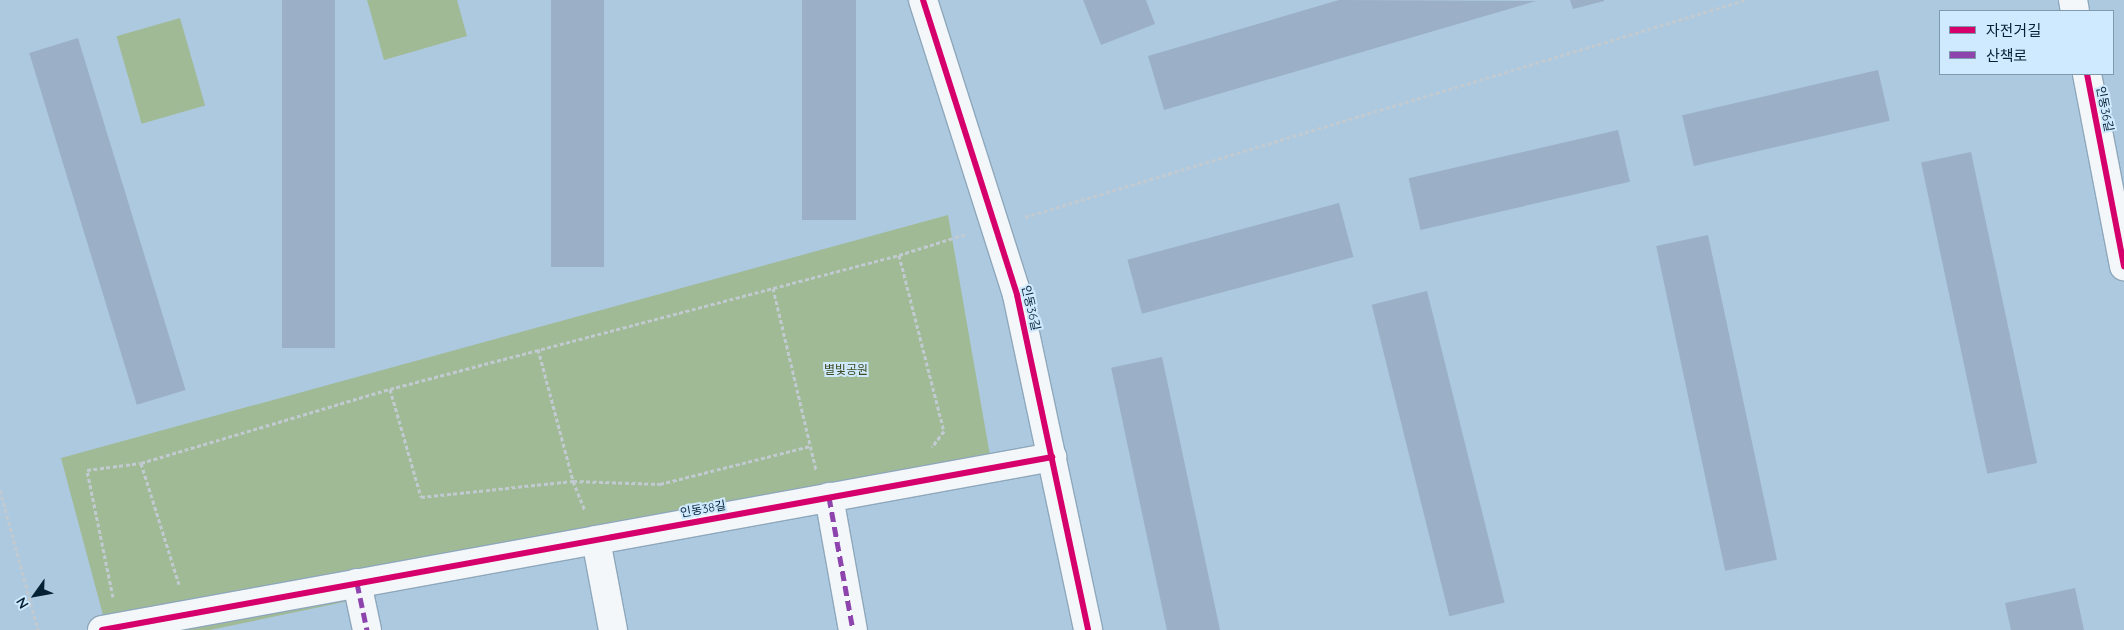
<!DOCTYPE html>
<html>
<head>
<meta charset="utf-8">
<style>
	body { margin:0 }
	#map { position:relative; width:2124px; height:630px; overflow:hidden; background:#adc9df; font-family:Quicksand,"Noto Sans KR",sans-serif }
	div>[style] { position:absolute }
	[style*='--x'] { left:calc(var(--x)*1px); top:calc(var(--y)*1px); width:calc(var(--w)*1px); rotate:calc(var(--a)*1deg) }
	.green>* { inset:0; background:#a0ba96; transform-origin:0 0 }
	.building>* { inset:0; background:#9bb0c7; transform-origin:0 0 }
	.path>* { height:3px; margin-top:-1.5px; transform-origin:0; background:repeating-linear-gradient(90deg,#c1cad1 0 4px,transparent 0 6.5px) }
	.roads { filter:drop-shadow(1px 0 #8ea7bb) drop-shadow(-1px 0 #8ea7bb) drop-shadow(0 1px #8ea7bb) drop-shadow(0 -1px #8ea7bb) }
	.minor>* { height:28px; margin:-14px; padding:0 14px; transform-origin:14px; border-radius:14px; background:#f3f7fa }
	.tertiary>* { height:28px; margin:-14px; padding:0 14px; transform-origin:14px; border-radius:14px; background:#f3f7fa }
	.quiet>* { height:5px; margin-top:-2.5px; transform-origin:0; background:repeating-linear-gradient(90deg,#8e44ad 0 10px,transparent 0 15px) }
	.cycleway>* { height:6px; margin:-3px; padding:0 3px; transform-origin:3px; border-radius:3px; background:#d6006c }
	span { translate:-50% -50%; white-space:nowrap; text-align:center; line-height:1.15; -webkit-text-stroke:4px #cfe9fe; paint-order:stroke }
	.street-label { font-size:12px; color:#062134 }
	.park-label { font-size:12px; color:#3e4a20 }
	.legend { position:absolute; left:1939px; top:10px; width:175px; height:65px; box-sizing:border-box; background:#cfe9fe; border:1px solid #7f99ad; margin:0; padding:6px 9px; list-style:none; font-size:15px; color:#062134 }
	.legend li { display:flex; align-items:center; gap:10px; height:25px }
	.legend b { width:25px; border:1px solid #7f99ad }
	.north { position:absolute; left:10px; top:570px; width:50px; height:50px; -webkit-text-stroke:4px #cfe9fe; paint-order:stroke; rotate:238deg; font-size:14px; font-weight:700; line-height:20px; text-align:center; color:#062134 }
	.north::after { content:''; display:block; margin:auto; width:18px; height:22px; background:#062134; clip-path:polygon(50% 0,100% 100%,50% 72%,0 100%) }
</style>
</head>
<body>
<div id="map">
	<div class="green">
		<i style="clip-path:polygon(367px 0,457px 0,467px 36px,384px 60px)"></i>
		<i style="left:180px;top:18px;width:91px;height:66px;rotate:74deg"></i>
		<i style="clip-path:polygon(948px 215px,992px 467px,210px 630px,107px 630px,61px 458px)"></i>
	</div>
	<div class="building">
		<i style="left:282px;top:0;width:53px;height:348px"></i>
		<i style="left:551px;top:0;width:53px;height:267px"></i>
		<i style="left:802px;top:0;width:54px;height:220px"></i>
		<i style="clip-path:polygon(1083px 0,1146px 0,1155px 24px,1101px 45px)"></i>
		<i style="clip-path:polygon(1339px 0,1536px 1px,1164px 110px,1148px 56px)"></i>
		<i style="clip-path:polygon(1570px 0,1604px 0,1604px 1px,1573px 9px)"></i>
		<i style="left:78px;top:38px;width:368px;height:51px;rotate:73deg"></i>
		<i style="left:1878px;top:70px;width:52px;height:201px;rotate:77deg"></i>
		<i style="left:1618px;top:130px;width:53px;height:215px;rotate:77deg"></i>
		<i style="left:1971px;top:152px;width:318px;height:51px;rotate:78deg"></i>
		<i style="left:1339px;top:203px;width:56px;height:219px;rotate:75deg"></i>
		<i style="left:1708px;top:235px;width:332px;height:53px;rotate:78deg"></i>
		<i style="left:1427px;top:291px;width:321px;height:57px;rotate:76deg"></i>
		<i style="left:1162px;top:357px;width:279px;height:52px;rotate:78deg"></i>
		<i style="clip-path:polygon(2075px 588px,2084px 630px,2011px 630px,2005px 603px)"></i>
	</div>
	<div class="path">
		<i style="--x:1025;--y:217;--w:752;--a:-16.77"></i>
		<i style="--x:899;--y:255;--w:182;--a:75.7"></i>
		<i style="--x:944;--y:431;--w:20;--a:127"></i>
		<i style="--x:773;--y:288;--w:187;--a:76.7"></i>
		<i style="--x:538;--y:349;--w:137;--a:75.1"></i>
		<i style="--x:573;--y:481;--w:32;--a:68"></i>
		<i style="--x:390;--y:389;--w:112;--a:74"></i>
		<i style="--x:421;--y:497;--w:153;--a:-6"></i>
		<i style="--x:573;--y:481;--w:87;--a:2"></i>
		<i style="--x:660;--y:484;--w:155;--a:-14.2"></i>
		<i style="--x:141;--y:463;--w:127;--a:72.6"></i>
		<i style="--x:0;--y:490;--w:145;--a:74.8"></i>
		<i style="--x:113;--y:597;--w:130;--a:-101.6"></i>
		<i style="--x:87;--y:470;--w:54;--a:-7.4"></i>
		<i style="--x:141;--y:463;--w:260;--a:-16.6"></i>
		<i style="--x:390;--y:389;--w:526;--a:-14.75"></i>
		<i style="--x:899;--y:255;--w:70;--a:-17.4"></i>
	</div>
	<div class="roads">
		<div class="minor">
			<i style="--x:923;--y:0;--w:310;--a:72.3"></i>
			<i style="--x:1017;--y:295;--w:342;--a:78"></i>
			<i style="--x:829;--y:497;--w:135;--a:79.8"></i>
			<i style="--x:596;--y:540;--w:92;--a:79.3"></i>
			<i style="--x:357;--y:583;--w:48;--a:78"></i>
			<i style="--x:102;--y:630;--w:966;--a:-10.32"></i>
		</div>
		<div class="tertiary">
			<i style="--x:2073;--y:0;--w:11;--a:80"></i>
			<i style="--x:2087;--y:74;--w:196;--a:79.1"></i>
		</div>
	</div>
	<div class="quiet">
		<i style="--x:829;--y:497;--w:135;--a:79.8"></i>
		<i style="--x:357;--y:583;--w:48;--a:78"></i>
	</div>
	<div class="cycleway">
		<i style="--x:923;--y:0;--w:310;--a:72.3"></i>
		<i style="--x:1017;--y:295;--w:342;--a:78"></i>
		<i style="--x:2087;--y:74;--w:196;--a:79.1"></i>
		<i style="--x:102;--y:630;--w:966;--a:-10.32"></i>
	</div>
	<div class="street-label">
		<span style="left:2105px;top:109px;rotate:79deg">인동36길</span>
		<span style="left:1031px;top:308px;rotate:77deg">인동36길</span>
		<span style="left:703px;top:509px;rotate:-10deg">인동38길</span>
	</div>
	<div class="park-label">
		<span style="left:846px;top:370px">별빛공원</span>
	</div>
	<ul class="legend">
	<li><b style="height:6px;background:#d6006c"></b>자전거길</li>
	<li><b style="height:6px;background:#8e44ad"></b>산책로</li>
	</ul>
	<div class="north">N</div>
</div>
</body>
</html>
